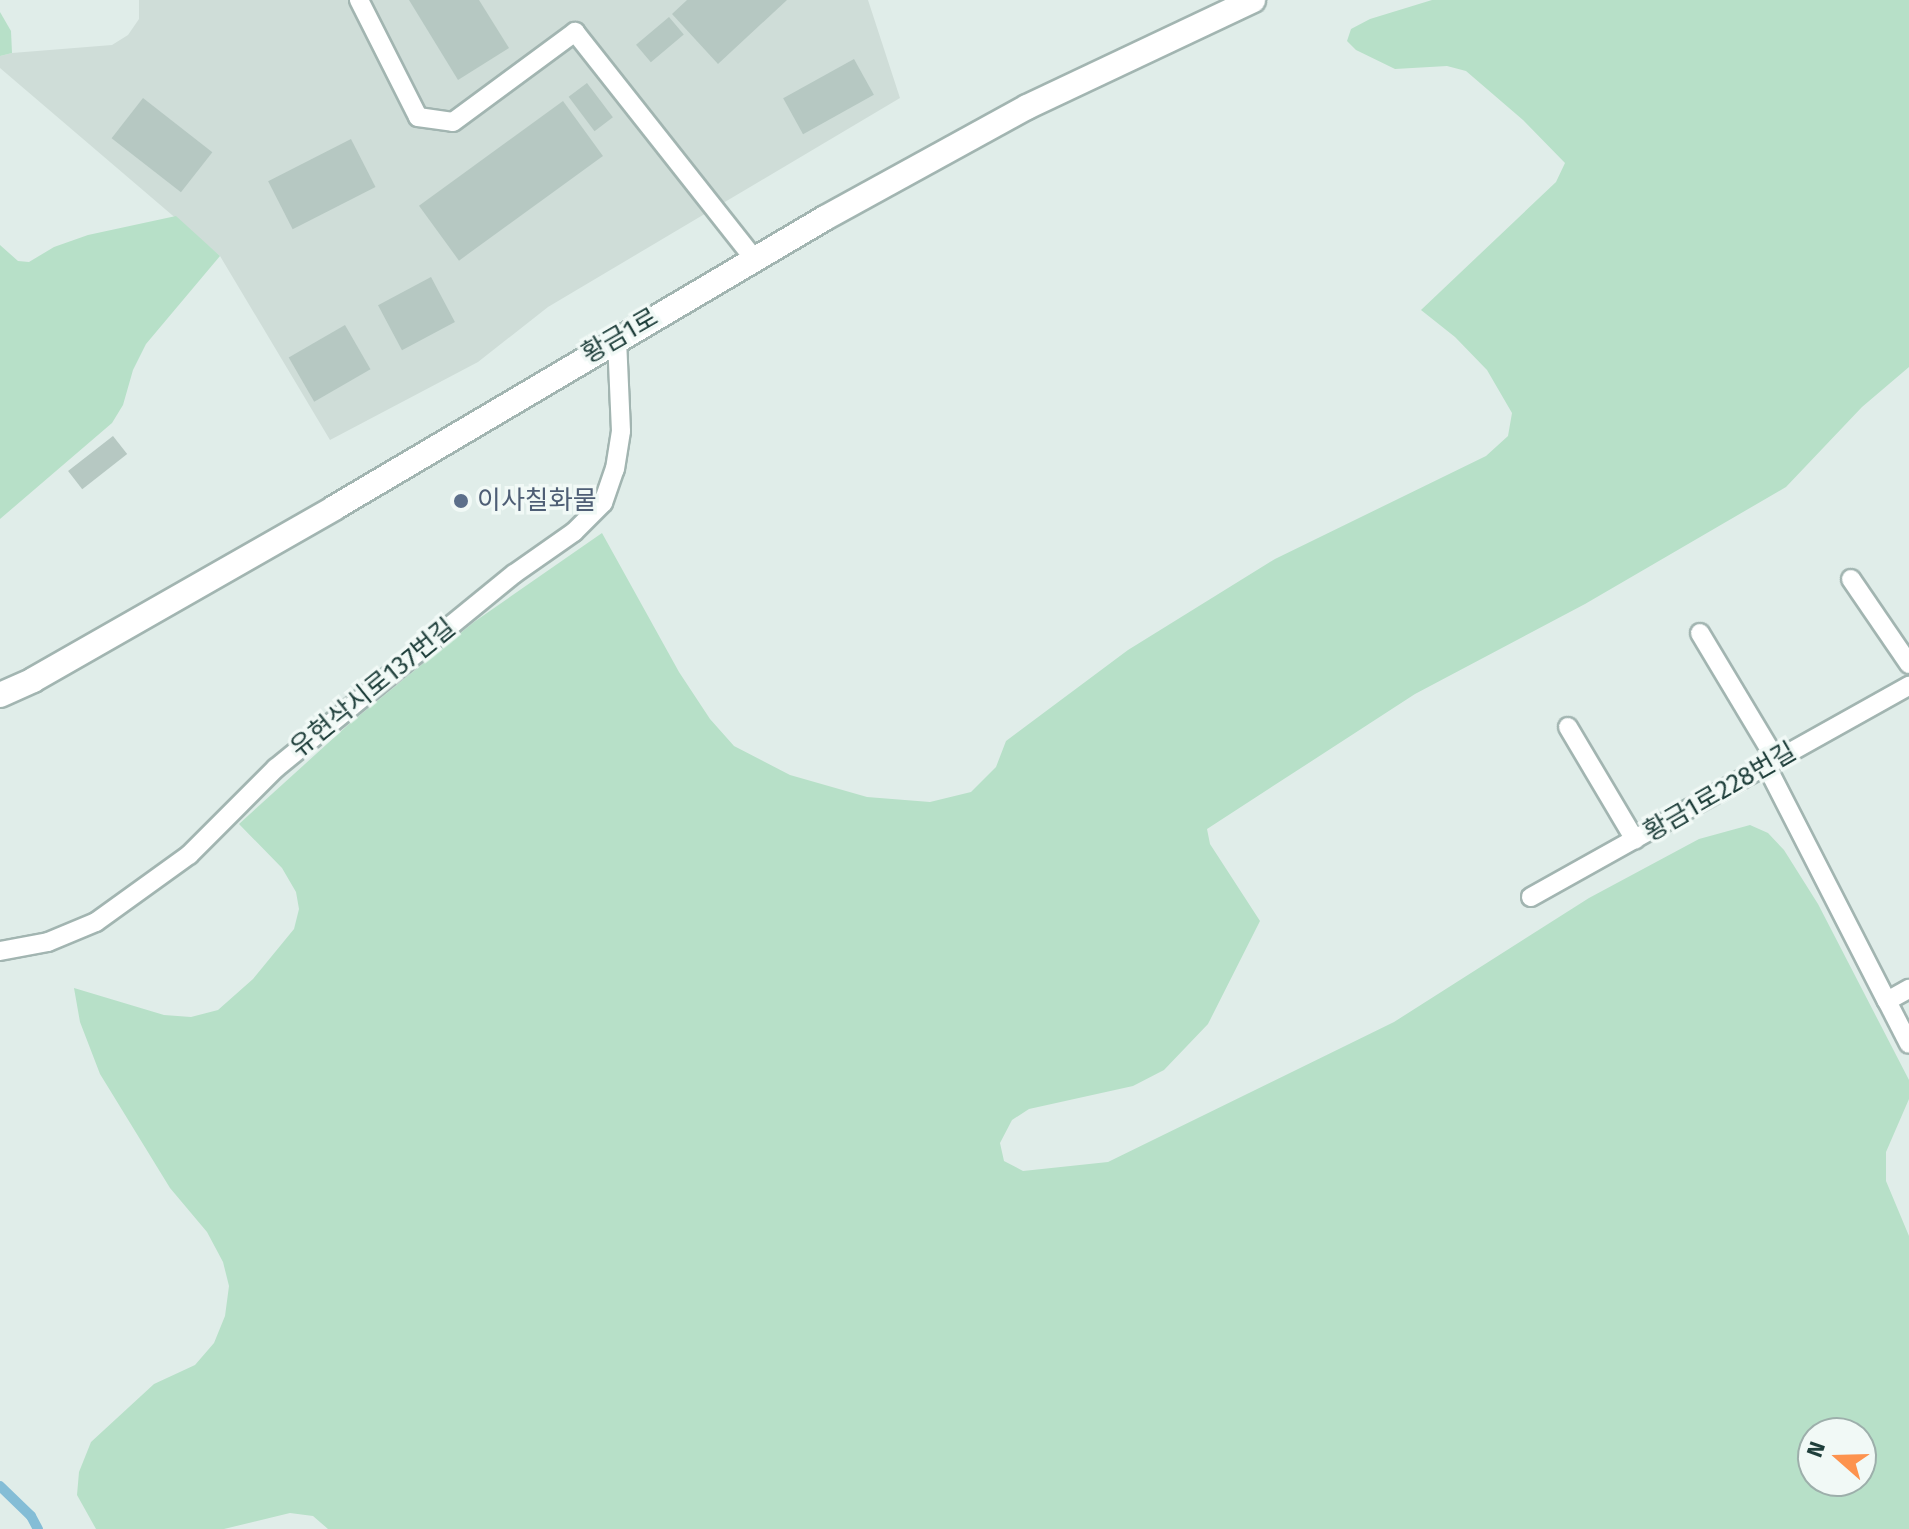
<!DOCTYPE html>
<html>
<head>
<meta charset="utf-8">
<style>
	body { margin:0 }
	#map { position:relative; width:1909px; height:1529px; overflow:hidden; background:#e0ede9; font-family:"Fira Sans","Noto Sans KR",sans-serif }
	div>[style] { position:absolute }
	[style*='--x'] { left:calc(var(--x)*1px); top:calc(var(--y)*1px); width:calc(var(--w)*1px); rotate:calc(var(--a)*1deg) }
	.built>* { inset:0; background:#cfddd8 }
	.green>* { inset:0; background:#b7e0c8 }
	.stream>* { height:10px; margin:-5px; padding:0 5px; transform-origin:5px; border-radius:5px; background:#84bdd6 }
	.building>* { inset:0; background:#b6c8c2; transform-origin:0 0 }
	.roads { filter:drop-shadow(2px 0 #a2b5b1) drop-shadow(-2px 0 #a2b5b1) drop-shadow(0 2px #a2b5b1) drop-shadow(0 -2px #a2b5b1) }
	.service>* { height:18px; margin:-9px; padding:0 9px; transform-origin:9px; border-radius:9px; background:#fff }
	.tertiary>* { height:24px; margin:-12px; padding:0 12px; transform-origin:12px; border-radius:12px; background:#fff }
	.dots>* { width:22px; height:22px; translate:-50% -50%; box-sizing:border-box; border:4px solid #f1f9f6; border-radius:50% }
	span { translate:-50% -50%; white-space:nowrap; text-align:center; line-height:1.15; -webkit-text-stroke:7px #f1f9f6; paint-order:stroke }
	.street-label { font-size:26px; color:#1f3f3b }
	.service-label { font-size:26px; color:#4e5e75 }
	.left { translate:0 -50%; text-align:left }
	.north { position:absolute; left:1797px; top:1417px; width:80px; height:80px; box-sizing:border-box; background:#f1f9f6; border:2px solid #9dafab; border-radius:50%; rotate:290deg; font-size:22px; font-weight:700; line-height:32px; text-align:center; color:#1f3f3b }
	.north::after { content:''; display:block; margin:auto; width:28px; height:36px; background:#fd934e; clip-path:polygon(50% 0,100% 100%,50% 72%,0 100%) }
</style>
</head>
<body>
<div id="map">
	<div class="built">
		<i style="clip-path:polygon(139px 0,868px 0,900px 98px,548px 307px,478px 362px,330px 440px,220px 256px,0 68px,0 56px,12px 53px,112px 45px,128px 35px,139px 19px)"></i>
	</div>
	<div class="green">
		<i style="clip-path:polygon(evenodd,1432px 0,1909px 0,1909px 367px,1862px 407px,1786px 487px,1585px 604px,1415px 694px,1207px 829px,1210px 844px,1260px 921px,1208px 1024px,1164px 1070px,1133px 1086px,1029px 1109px,1012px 1120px,1000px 1143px,1004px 1161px,1023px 1171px,1108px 1162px,1394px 1022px,1589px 898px,1699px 839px,1750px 825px,1768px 833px,1784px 850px,1818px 904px,1909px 1080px,1909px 1099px,1886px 1152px,1886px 1181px,1909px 1236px,1909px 1529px,328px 1529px,313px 1516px,290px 1513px,224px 1529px,96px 1529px,77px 1495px,79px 1472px,91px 1442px,154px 1384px,195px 1365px,214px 1343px,225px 1316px,229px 1286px,223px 1262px,207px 1232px,170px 1188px,100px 1074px,80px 1022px,74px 988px,164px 1015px,191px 1017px,218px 1010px,253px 979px,294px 929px,299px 909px,296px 892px,282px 868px,239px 824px,349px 724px,474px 622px,602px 533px,679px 672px,710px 719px,734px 746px,790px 775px,867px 797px,930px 802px,971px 792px,996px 767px,1006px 741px,1128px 650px,1275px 559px,1486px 456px,1508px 436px,1512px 413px,1487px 370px,1455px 337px,1421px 310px,1556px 182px,1565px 163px,1523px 120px,1466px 71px,1447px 66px,1395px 69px,1356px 50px,1347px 41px,1351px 29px,1370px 19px,1432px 0,1813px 1433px,1861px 1433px,1861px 1481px,1813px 1481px,1813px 1433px)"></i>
		<i style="clip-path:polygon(0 12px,11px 31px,12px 53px,0 56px)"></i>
		<i style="clip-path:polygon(176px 216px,220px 256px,146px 344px,133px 370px,123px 405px,112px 423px,0 519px,0 245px,18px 261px,29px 262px,54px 247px,88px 235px)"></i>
	</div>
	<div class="stream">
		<i style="--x:0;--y:1486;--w:43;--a:44.1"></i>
		<i style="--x:31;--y:1516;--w:15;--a:62"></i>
	</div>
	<div class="building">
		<i style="clip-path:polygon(409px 0,479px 0,509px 48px,458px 80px)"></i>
		<i style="clip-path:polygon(687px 0,787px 0,718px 64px,672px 14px)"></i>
		<i style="left:669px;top:17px;width:23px;height:43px;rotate:50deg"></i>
		<i style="left:854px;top:59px;width:41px;height:81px;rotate:61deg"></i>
		<i style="left:587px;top:83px;width:43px;height:23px;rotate:53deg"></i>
		<i style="left:143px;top:98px;width:88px;height:51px;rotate:38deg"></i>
		<i style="left:563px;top:101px;width:68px;height:178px;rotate:54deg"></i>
		<i style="left:351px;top:139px;width:54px;height:93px;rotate:63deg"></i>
		<i style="left:431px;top:277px;width:51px;height:60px;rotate:62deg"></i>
		<i style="left:345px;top:325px;width:51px;height:65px;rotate:60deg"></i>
		<i style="left:113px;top:436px;width:23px;height:57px;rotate:52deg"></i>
	</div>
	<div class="roads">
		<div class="service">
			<i style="--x:359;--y:0;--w:131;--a:63.2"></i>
			<i style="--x:418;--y:117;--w:35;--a:8"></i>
			<i style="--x:453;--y:122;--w:152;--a:-36.4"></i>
			<i style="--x:575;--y:32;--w:289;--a:51.7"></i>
			<i style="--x:1851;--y:579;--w:103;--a:55.7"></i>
			<i style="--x:1700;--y:633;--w:148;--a:59.1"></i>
			<i style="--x:1568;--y:727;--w:131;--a:59.3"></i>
			<i style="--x:1766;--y:765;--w:265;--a:62.9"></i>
			<i style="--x:1887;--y:1001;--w:25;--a:-29"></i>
			<i style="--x:1531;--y:897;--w:433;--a:-29.2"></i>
			<i style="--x:0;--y:951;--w:49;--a:-10.6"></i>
			<i style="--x:48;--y:942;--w:52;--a:-22.6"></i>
			<i style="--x:96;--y:922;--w:115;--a:-35.8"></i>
			<i style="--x:189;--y:855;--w:123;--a:-45"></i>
			<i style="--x:276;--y:768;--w:307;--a:-39.2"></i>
			<i style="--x:514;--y:574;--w:73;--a:-35"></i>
			<i style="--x:574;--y:532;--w:41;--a:-45"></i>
			<i style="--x:603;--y:503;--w:36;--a:-71"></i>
			<i style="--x:615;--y:469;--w:38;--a:-81"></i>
			<i style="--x:621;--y:431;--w:93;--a:-92.5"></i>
			<i style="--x:1887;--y:1001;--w:48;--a:62.9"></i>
		</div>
		<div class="tertiary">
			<i style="--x:0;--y:695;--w:36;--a:-24"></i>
			<i style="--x:33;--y:680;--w:347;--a:-29.7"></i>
			<i style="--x:334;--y:508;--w:570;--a:-30.57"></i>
			<i style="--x:825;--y:218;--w:230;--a:-28.8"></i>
			<i style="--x:1027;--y:107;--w:250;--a:-25.3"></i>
		</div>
	</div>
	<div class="dots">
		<i style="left:461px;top:501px;background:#5c6f8a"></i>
	</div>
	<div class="street-label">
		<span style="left:620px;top:336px;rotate:-30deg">황금1로</span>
		<span style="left:373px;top:688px;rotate:-39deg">유현삭시로137번길</span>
		<span style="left:1720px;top:792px;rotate:-30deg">황금1로228번길</span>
	</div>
	<div class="service-label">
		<span class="left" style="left:477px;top:501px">이사칠화물</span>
	</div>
	<div class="north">N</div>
</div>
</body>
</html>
